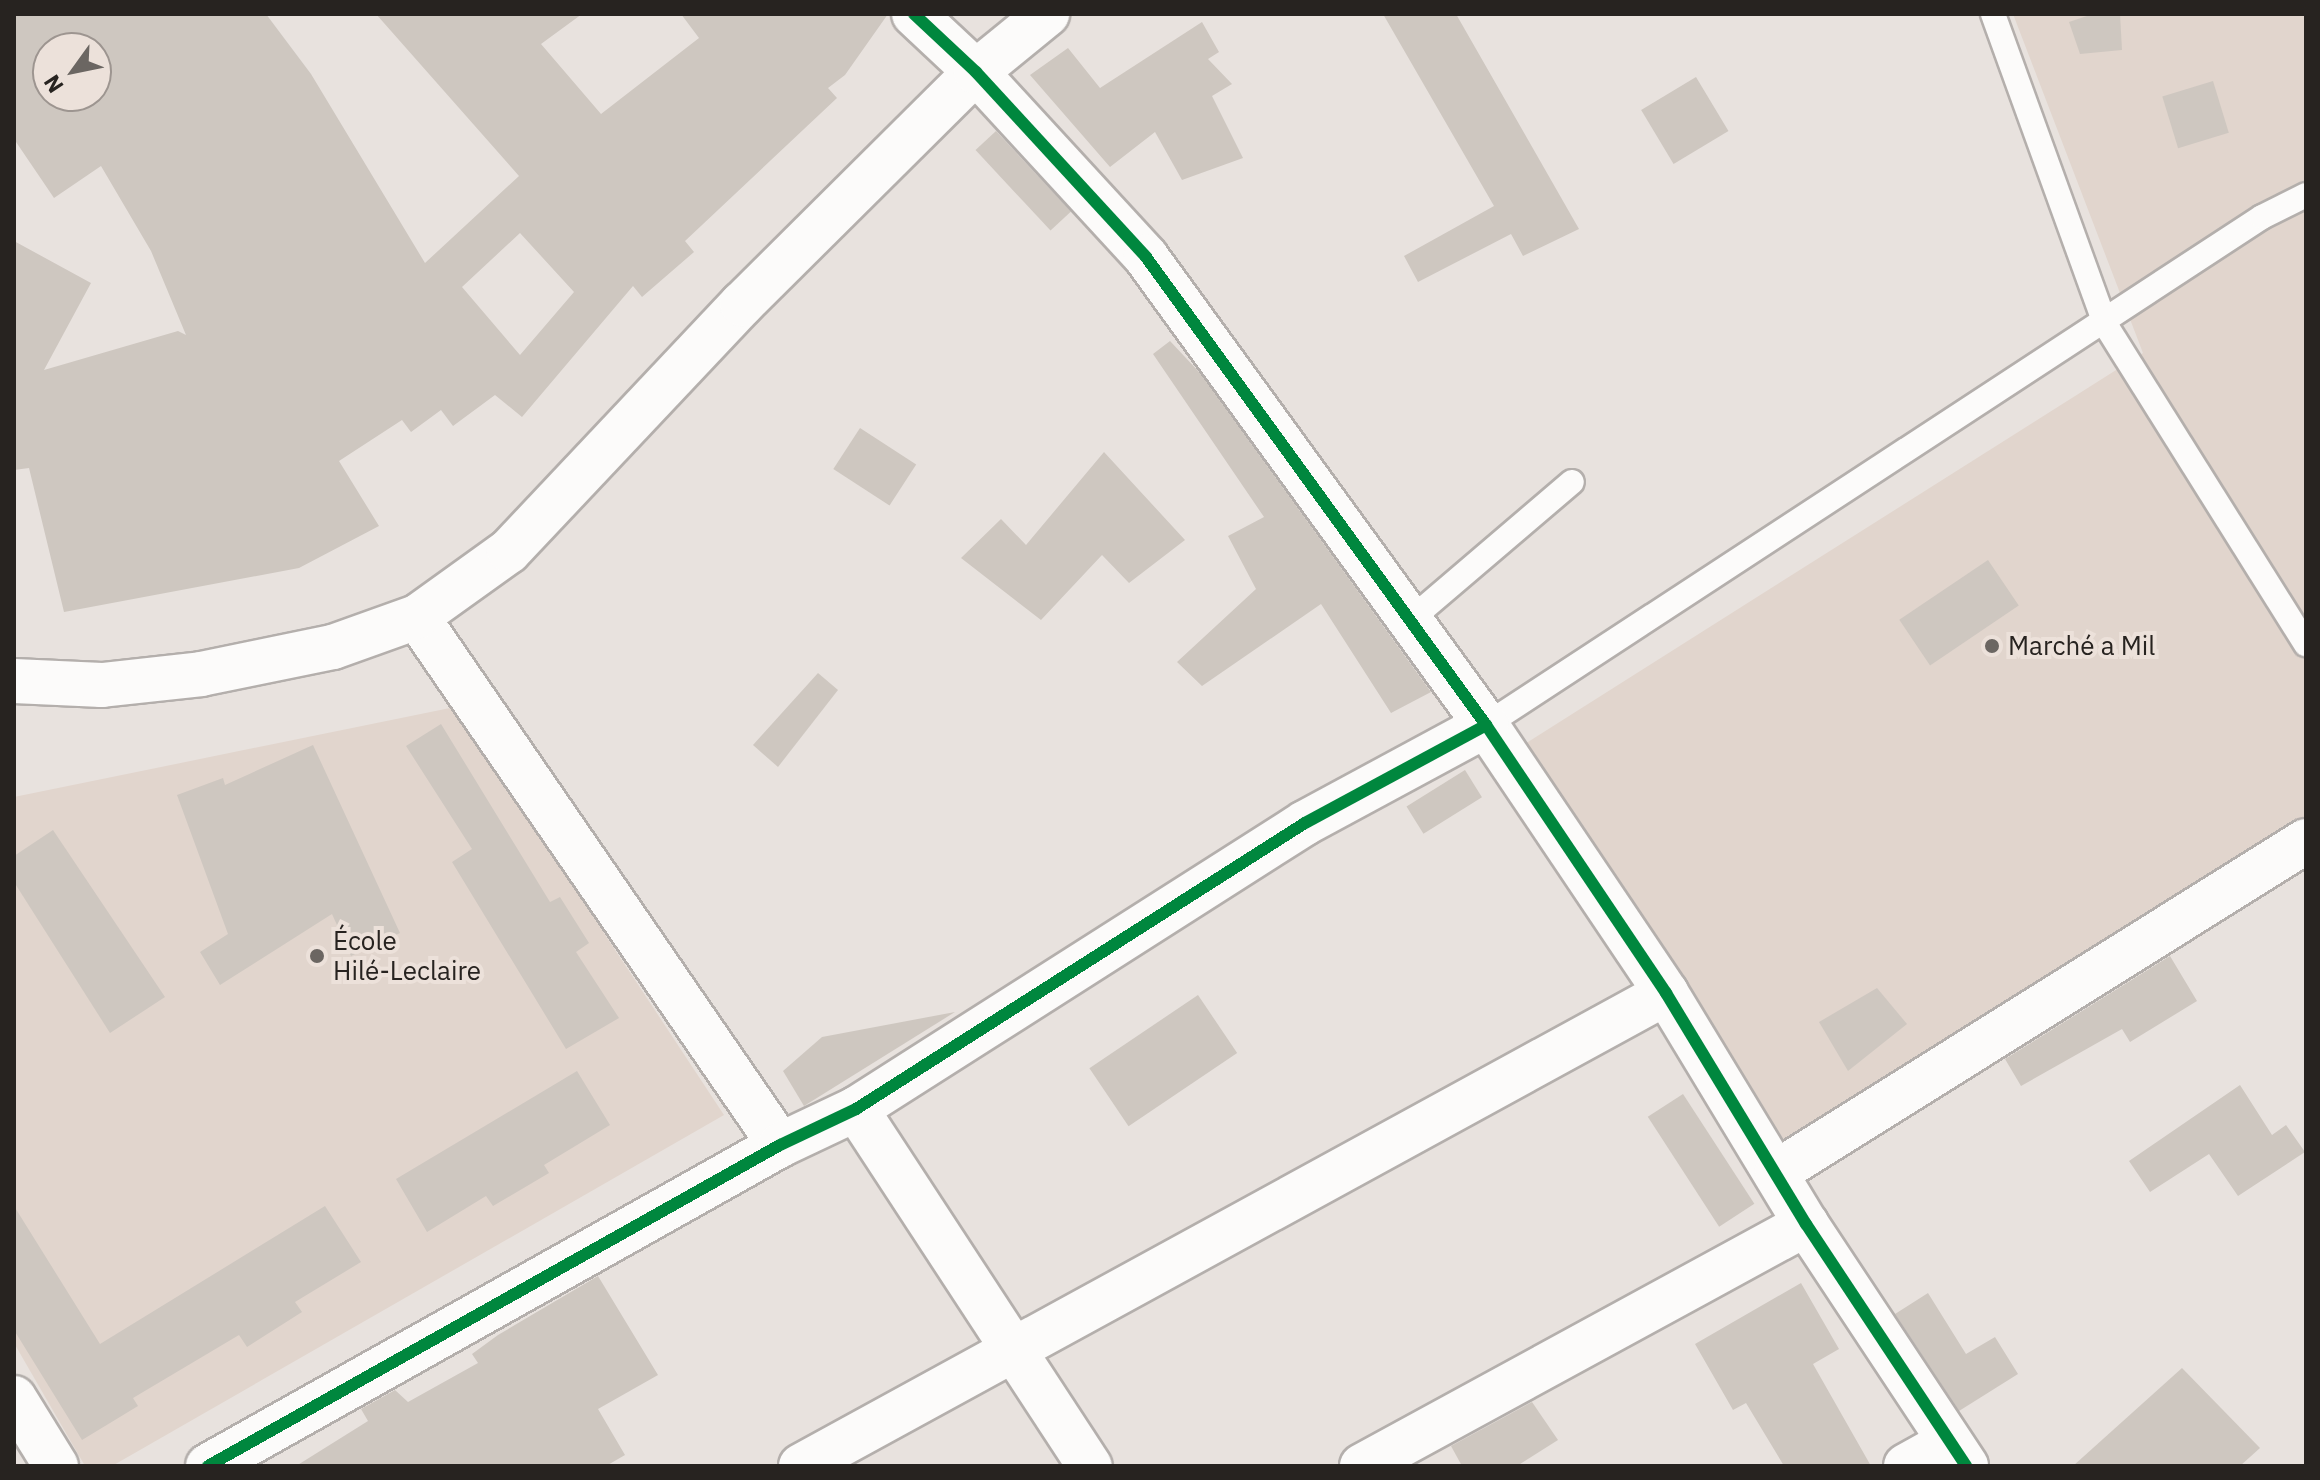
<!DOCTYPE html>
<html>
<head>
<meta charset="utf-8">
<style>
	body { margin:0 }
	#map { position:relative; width:2320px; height:1480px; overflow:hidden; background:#e8e2de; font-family:"IBM Plex Sans",sans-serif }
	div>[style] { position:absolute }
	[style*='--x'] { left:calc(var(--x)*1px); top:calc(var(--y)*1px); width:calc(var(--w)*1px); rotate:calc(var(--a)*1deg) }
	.built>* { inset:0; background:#e1d5cd }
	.building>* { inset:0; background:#cec7c0; transform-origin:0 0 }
	.roads { filter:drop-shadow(2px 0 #b4afac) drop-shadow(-2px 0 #b4afac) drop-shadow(0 2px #b4afac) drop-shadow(0 -2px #b4afac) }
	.service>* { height:24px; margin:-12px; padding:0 12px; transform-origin:12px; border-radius:12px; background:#fcfbfa }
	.minor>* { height:44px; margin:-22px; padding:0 22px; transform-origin:22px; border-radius:22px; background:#fcfbfa }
	.tertiary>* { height:44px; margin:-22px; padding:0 22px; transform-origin:22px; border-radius:22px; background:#fcfbfa }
	.cycleway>* { height:12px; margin:-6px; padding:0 6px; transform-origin:6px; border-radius:6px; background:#00873e }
	.dots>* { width:22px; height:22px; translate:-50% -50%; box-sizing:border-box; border:4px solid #ece1da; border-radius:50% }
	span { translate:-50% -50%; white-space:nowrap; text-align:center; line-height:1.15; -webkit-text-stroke:8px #ece1da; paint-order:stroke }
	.poi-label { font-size:26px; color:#272320 }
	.left { translate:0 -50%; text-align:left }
	.frame { position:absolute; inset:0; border:16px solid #272320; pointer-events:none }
	.north { position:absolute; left:32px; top:32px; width:80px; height:80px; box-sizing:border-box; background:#ece1da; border:2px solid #9d9590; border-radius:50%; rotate:237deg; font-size:22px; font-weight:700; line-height:32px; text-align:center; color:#272320 }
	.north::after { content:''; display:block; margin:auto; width:28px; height:36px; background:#6b6662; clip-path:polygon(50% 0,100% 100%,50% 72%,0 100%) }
</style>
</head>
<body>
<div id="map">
	<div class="built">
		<i style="clip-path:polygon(2013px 14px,2306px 14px,2306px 830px,1793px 1153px,1520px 747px,2143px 353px)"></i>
		<i style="clip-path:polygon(455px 707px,724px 1115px,112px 1466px,85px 1466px,14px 1343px,14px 797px)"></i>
	</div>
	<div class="building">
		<i style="clip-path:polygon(evenodd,14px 14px,266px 14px,311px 74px,425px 263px,519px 176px,376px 14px,582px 14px,541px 44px,601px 114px,699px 38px,681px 14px,888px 14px,845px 75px,828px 88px,837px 98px,685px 241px,694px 252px,642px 297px,633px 286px,522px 417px,495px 395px,453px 426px,441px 410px,411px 432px,402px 420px,339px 461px,379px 526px,299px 568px,64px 612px,29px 468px,14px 470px,14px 241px,91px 283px,44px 370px,178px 331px,186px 335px,151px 251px,101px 166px,54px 198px,14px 139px,14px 14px,48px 48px,96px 48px,96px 96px,48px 96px,48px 48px,14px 14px,520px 233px,574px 292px,520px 355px,462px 287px,520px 233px)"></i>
		<i style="clip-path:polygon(1383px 14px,1456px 14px,1579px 229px,1523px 256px,1511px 234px,1418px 282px,1404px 256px,1494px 206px)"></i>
		<i style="clip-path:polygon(2093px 14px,2120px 14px,2122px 50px,2080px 54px,2069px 22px)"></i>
		<i style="clip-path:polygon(1202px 22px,1219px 52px,1208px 59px,1232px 84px,1212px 96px,1243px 158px,1182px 180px,1155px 132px,1110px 167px,1030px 75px,1068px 48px,1100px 88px)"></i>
		<i style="left:1696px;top:77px;width:63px;height:64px;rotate:59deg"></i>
		<i style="left:2213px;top:81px;width:54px;height:53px;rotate:73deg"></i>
		<i style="left:996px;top:131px;width:110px;height:28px;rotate:47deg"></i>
		<i style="clip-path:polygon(1170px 341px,1200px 373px,1431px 692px,1391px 713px,1321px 604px,1202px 686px,1177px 662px,1256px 589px,1228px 536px,1264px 517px,1153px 354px)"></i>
		<i style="left:860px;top:428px;width:67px;height:49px;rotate:33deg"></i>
		<i style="clip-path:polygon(1104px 452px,1185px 540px,1129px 583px,1102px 555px,1041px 620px,961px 558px,1001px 519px,1026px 545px)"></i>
		<i style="left:1988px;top:560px;width:55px;height:107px;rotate:56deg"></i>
		<i style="clip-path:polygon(818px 673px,838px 690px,778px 767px,753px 745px)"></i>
		<i style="clip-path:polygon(441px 724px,550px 902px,560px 897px,589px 943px,576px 952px,619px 1018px,566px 1049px,452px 862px,472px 849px,406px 746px)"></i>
		<i style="clip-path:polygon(313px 745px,400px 933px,351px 956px,332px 914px,220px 985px,200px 952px,228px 934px,177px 795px,223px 778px,225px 785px)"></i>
		<i style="left:1465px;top:770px;width:32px;height:69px;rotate:58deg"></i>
		<i style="clip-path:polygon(53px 830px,165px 997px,110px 1033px,14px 882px,14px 856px)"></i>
		<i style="clip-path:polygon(2170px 956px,2197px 1001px,2130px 1042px,2122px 1029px,2021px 1086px,2005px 1059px)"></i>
		<i style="clip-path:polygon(1877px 988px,1907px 1024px,1848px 1071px,1819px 1022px)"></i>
		<i style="left:1198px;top:995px;width:70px;height:131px;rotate:56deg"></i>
		<i style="clip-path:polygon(955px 1012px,804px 1106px,783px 1071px,822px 1037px)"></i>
		<i style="clip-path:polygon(577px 1071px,610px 1125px,544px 1165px,549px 1173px,493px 1206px,486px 1196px,427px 1232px,396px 1179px)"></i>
		<i style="clip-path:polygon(2240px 1085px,2272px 1135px,2286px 1125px,2305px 1152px,2238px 1196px,2209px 1154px,2150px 1192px,2129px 1161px)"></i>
		<i style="left:1683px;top:1094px;width:131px;height:42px;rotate:57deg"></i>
		<i style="clip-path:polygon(14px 1206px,100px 1344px,325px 1206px,361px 1262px,295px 1302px,302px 1312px,247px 1347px,239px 1335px,133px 1398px,138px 1406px,82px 1440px,14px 1330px)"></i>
		<i style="clip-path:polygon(598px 1276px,658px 1375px,598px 1409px,625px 1455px,606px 1466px,296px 1466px,368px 1421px,361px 1409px,395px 1390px,408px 1402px,478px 1363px,472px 1354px,498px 1335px)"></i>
		<i style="clip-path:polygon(1801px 1283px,1839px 1349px,1813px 1364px,1871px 1466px,1784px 1466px,1746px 1403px,1733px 1410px,1695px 1344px)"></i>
		<i style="clip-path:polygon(1928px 1293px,1966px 1354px,1995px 1337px,2018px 1374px,1959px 1411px,1895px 1314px)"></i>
		<i style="clip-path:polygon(2182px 1368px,2260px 1448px,2240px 1466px,2073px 1466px)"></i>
		<i style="clip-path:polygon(1532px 1402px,1558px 1440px,1517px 1466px,1462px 1466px,1451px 1446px)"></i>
	</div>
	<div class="roads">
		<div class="service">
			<i style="--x:1993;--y:14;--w:330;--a:70.1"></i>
			<i style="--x:2105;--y:324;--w:378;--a:57.9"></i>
			<i style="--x:1409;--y:621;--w:214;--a:-40.5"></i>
			<i style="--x:1486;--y:725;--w:927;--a:-33.21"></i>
			<i style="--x:2262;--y:217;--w:49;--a:-26.6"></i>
		</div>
		<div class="minor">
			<i style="--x:914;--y:14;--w:85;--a:43.1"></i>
			<i style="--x:976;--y:72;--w:251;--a:47.4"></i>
			<i style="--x:1146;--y:257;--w:578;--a:54"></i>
			<i style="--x:1486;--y:725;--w:323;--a:56.1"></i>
			<i style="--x:1666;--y:993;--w:270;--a:58.8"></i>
			<i style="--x:1806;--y:1224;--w:290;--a:56.5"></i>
			<i style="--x:417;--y:617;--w:641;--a:55.49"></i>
			<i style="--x:856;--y:1109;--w:427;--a:56.8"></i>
			<i style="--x:1777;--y:1172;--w:624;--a:-32.03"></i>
			<i style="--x:14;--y:1398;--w:80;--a:58.3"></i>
			<i style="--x:208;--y:1466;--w:656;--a:-29.3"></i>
			<i style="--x:780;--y:1145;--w:84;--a:-25.3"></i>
			<i style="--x:856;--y:1109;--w:532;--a:-32.5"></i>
			<i style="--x:1305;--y:823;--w:206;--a:-28.4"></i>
			<i style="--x:801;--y:1466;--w:986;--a:-28.67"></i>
			<i style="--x:1362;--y:1466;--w:506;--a:-28.59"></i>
			<i style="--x:1906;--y:1466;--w:49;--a:-29.2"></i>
		</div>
		<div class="tertiary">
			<i style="--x:14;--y:681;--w:88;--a:2.6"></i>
			<i style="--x:102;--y:685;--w:100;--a:-6.3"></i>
			<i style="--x:201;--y:674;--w:135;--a:-11.6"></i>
			<i style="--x:333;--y:647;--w:89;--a:-19.7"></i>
			<i style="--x:417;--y:617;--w:113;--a:-35.7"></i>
			<i style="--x:509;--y:551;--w:340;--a:-46.7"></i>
			<i style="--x:742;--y:304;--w:330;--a:-44.8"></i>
			<i style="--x:976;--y:72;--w:92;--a:-39.2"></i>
		</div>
	</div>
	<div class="cycleway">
		<i style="--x:914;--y:14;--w:85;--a:43.1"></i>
		<i style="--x:976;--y:72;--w:251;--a:47.4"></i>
		<i style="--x:1146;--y:257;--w:578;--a:54"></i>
		<i style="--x:1486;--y:725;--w:323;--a:56.1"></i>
		<i style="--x:1666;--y:993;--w:270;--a:58.8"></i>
		<i style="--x:1806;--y:1224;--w:290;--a:56.5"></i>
		<i style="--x:208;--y:1466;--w:656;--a:-29.3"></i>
		<i style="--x:780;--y:1145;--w:84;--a:-25.3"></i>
		<i style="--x:856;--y:1109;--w:532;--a:-32.5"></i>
		<i style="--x:1305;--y:823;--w:206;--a:-28.4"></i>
	</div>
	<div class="dots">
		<i style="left:1992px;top:646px;background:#6b6662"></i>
		<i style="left:317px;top:956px;background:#6b6662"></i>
	</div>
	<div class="poi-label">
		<span class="left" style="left:2008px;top:646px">Marché a Mil</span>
		<span class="left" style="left:333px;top:956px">École<br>Hilé-Leclaire</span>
	</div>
	<div class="frame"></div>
	<div class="north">N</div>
</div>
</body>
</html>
